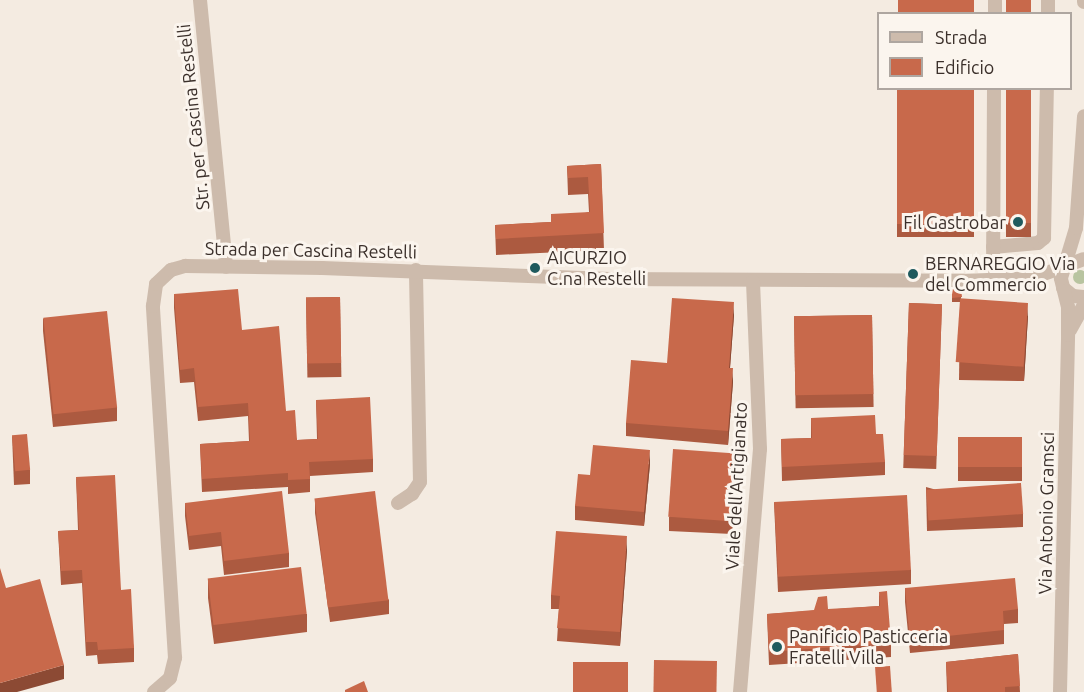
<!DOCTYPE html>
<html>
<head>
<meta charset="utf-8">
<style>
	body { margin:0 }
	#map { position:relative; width:1084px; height:692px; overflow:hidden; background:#f4ebe1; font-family:Ubuntu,sans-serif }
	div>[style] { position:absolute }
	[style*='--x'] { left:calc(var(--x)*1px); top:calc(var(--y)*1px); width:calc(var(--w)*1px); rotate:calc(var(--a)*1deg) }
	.green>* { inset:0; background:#b8c4a0 }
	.round { border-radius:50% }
	.minor>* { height:14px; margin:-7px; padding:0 7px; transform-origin:7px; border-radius:7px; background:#cdbbac }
	.wall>* { inset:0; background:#ac5a40; transform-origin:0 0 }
	.shaded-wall>* { inset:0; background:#8c4a34 }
	.building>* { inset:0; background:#c8694b; transform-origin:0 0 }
	.dots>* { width:16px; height:16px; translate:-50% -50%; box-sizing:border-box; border:3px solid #fbf5ee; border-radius:50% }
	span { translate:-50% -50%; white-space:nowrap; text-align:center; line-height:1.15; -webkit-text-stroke:6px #fbf5ee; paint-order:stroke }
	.street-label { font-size:18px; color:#3b302b }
	.poi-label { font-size:18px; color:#3b302b }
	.right { translate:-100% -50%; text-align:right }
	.left { translate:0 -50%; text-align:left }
	.legend { position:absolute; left:877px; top:12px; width:195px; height:78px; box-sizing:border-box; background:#fbf5ee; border:2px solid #aea6a0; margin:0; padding:8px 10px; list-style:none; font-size:18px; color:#3b302b }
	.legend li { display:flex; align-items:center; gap:12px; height:30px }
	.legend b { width:30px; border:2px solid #aea6a0 }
</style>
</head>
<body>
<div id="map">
	<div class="green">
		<i class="round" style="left:1073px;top:270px;width:14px;height:14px"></i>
	</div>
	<div class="minor">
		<i style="--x:200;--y:0;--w:268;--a:84.4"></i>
		<i style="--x:1084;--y:0;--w:2;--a:90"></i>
		<i style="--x:995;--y:14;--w:14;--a:-90"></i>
		<i style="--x:1048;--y:14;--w:14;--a:-90"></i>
		<i style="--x:993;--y:247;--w:45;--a:-5.1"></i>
		<i style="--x:1038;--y:243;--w:8;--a:-40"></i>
		<i style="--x:1044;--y:238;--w:150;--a:-88.9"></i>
		<i style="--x:993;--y:280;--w:192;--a:-89.7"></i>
		<i style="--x:1063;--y:288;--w:13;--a:39"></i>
		<i style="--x:1073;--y:296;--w:11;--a:5"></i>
		<i style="--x:1070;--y:330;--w:29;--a:-61"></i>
		<i style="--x:398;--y:503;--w:17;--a:-33"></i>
		<i style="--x:412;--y:494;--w:14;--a:-56"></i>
		<i style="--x:420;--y:482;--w:212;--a:-91.1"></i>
		<i style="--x:154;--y:692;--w:21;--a:-41"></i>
		<i style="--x:170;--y:678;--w:21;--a:-76"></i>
		<i style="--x:175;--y:658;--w:353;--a:-93.6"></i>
		<i style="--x:153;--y:306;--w:22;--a:-82"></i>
		<i style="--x:156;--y:284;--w:21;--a:-43"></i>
		<i style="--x:171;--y:270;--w:15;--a:-16"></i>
		<i style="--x:185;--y:266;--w:137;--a:0.8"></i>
		<i style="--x:322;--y:268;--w:288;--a:2.2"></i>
		<i style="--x:610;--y:279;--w:354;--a:0.3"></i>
		<i style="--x:964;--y:281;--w:69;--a:-2.5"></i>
		<i style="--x:1033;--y:278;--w:54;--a:-20.4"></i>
		<i style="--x:740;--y:692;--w:244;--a:-85.3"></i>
		<i style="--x:760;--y:449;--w:168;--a:-92.4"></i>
		<i style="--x:1060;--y:692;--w:357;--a:-88.7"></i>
		<i style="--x:1068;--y:335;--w:28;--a:-90"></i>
		<i style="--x:1068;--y:307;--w:30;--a:-104"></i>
		<i style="--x:1061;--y:278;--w:52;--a:-73.3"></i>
		<i style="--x:1076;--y:228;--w:112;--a:-85.9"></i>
	</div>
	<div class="wall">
		<i style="left:897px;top:88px;width:77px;height:149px"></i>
		<i style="left:1006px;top:88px;width:25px;height:149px"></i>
		<i style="clip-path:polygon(601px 164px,604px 250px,496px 255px,495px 225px,551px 222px,589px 212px,588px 194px,568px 195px,567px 166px)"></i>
		<i style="left:952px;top:289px;width:9px;height:13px"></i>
		<i style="clip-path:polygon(174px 294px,242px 330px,286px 411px,297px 440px,317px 439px,316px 400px,373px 459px,373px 472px,310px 476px,310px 492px,288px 494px,288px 487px,202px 492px,200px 444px,249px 441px,248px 416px,198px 421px,194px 382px,180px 383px,174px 308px)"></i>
		<i style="left:340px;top:297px;width:80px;height:34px;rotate:89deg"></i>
		<i style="left:909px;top:303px;width:33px;height:165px;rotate:2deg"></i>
		<i style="clip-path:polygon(960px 305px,1028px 316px,1024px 381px,959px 380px)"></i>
		<i style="clip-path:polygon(734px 315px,730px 368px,733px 382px,728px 445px,626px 436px,626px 423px,667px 363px)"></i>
		<i style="left:872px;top:315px;width:92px;height:78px;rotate:89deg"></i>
		<i style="clip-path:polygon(43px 318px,117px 407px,117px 421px,53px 427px,43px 331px)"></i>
		<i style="clip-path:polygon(811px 418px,876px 434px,885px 462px,885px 475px,782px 481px,781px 439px,811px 438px)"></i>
		<i style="clip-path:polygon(12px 435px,30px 470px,30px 484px,14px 485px)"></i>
		<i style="left:1022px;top:437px;width:44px;height:64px;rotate:90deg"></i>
		<i style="clip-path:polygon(650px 464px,644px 526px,575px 520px,575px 506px,590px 475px)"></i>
		<i style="clip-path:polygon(736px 467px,732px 534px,669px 531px,669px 517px)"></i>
		<i style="clip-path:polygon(76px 477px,121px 590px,134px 648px,134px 662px,98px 664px,97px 655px,86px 656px,82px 583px,61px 585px,58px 531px,78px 530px)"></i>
		<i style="clip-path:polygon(926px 487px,1023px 514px,1023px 527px,927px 531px)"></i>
		<i style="clip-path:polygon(315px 499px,389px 600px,389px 614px,330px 622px,315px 513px)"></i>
		<i style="clip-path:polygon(774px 502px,911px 570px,911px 584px,778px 592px)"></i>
		<i style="clip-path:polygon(185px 503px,289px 553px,289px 567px,224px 575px,221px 546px,189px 550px,185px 516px)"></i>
		<i style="clip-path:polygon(627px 550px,620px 646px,557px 641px,559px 609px,551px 609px,551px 595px)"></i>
		<i style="clip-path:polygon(208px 580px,307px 614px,307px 632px,214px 644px,208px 598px)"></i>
		<i style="clip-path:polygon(905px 588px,1018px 609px,1018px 623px,1004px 624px,1004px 644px,910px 653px,905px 602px)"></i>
		<i style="clip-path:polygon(879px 592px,891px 643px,891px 657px,769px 665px,767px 614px,879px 606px)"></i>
		<i style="clip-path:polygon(1018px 654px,1020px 692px,947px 692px,946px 662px)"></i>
	</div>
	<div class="shaded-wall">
		<i style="clip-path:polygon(734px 302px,734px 315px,729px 381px,729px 368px)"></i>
		<i style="clip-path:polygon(1028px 303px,1028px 316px,1024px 381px,1024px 367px)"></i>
		<i style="clip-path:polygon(733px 368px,733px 382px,728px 445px,728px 431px)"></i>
		<i style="clip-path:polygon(650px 450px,650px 464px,644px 526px,644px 512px)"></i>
		<i style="clip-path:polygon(736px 453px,736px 467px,732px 534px,732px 521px)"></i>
		<i style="clip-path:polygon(627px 536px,627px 550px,620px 646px,620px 632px)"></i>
		<i style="clip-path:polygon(64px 665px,64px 679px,17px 692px,0 692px,0 683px)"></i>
	</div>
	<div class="building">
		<i style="left:898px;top:0;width:76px;height:14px"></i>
		<i style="left:1006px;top:0;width:25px;height:14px"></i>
		<i style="left:897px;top:88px;width:77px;height:136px"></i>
		<i style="left:1006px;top:88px;width:25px;height:135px"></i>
		<i style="clip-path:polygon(601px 164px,604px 233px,496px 239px,495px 225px,551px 222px,551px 214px,590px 212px,588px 177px,568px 178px,567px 166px)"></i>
		<i style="clip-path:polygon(238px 289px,242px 330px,279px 326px,286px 411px,295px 410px,297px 440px,318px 439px,316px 400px,370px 397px,373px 459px,309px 462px,310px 479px,288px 480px,288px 473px,202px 479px,200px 444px,250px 441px,248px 403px,198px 407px,194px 368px,180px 370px,174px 294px)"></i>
		<i style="clip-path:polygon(952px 289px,961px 289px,962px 297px,952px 298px)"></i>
		<i style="left:340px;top:297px;width:66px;height:34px;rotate:89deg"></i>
		<i style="clip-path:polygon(672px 298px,734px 302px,729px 368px,733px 368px,728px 431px,626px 423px,631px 360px,667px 363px)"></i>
		<i style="left:909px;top:303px;width:33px;height:152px;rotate:2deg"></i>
		<i style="left:1028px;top:303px;width:64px;height:68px;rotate:94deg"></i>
		<i style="left:107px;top:311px;width:97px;height:64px;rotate:84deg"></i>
		<i style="left:872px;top:315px;width:79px;height:78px;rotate:89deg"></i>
		<i style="clip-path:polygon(875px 415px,876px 434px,883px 434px,885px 462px,782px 467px,781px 439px,812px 438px,811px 418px)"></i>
		<i style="left:27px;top:434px;width:36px;height:15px;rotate:85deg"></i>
		<i style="left:1022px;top:437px;width:30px;height:64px;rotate:90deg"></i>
		<i style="clip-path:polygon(593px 445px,650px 450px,644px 512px,575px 506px,578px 474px,590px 475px)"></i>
		<i style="left:673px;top:449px;width:63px;height:68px;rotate:4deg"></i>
		<i style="clip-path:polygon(115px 475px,121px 590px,131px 589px,134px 648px,98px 650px,97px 642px,86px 642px,82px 570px,61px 571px,58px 531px,79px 530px,76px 477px)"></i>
		<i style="left:1021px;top:483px;width:31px;height:95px;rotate:86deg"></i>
		<i style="clip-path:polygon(282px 491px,289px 553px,224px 561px,221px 532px,189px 536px,185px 503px)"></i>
		<i style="left:375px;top:491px;width:110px;height:61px;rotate:83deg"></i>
		<i style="left:907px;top:495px;width:75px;height:133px;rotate:87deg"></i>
		<i style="clip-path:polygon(556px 531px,627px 536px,620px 632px,557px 628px,560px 596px,551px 595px)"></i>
		<i style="left:301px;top:567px;width:47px;height:94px;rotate:83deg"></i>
		<i style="clip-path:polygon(0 568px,6px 588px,40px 579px,64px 665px,0 683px)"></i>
		<i style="clip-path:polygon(1015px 578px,1018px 609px,1003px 611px,1004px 630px,910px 640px,905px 588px)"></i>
		<i style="clip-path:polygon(887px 591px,891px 643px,769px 652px,767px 614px,814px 610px,818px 597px,827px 596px,828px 609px,880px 606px,879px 592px)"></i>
		<i style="clip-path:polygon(1018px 654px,1020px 686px,1005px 687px,1005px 692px,948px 692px,946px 662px)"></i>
		<i style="left:654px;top:660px;width:63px;height:32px;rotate:1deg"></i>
		<i style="left:573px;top:662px;width:55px;height:30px"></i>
		<i style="left:890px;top:666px;width:26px;height:15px;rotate:86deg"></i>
		<i style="clip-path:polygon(364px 681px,368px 692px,345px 692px,345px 690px)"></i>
	</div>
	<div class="dots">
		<i style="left:1018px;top:222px;background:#1f5a5e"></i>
		<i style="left:535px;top:268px;background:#1f5a5e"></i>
		<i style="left:913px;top:274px;background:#1f5a5e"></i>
		<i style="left:777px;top:647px;background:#1f5a5e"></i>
	</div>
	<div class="street-label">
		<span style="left:193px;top:117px;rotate:-96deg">Str. per Cascina Restelli</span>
		<span style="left:311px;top:250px;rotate:1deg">Strada per Cascina Restelli</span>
		<span style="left:736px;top:486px;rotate:-87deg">Viale dell'Artigianato</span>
		<span style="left:1046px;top:513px;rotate:-89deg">Via Antonio Gramsci</span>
	</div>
	<div class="poi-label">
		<span class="right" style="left:1006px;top:222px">Fil Gastrobar</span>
		<span class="left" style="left:547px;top:268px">AICURZIO<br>C.na Restelli</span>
		<span class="left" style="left:925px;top:274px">BERNAREGGIO Via<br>del Commercio</span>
		<span class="left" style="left:789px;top:647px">Panificio Pasticceria<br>Fratelli Villa</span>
	</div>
	<ul class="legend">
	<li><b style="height:8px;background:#cdbbac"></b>Strada</li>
	<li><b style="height:16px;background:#c8694b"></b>Edificio</li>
	</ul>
</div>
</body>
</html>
